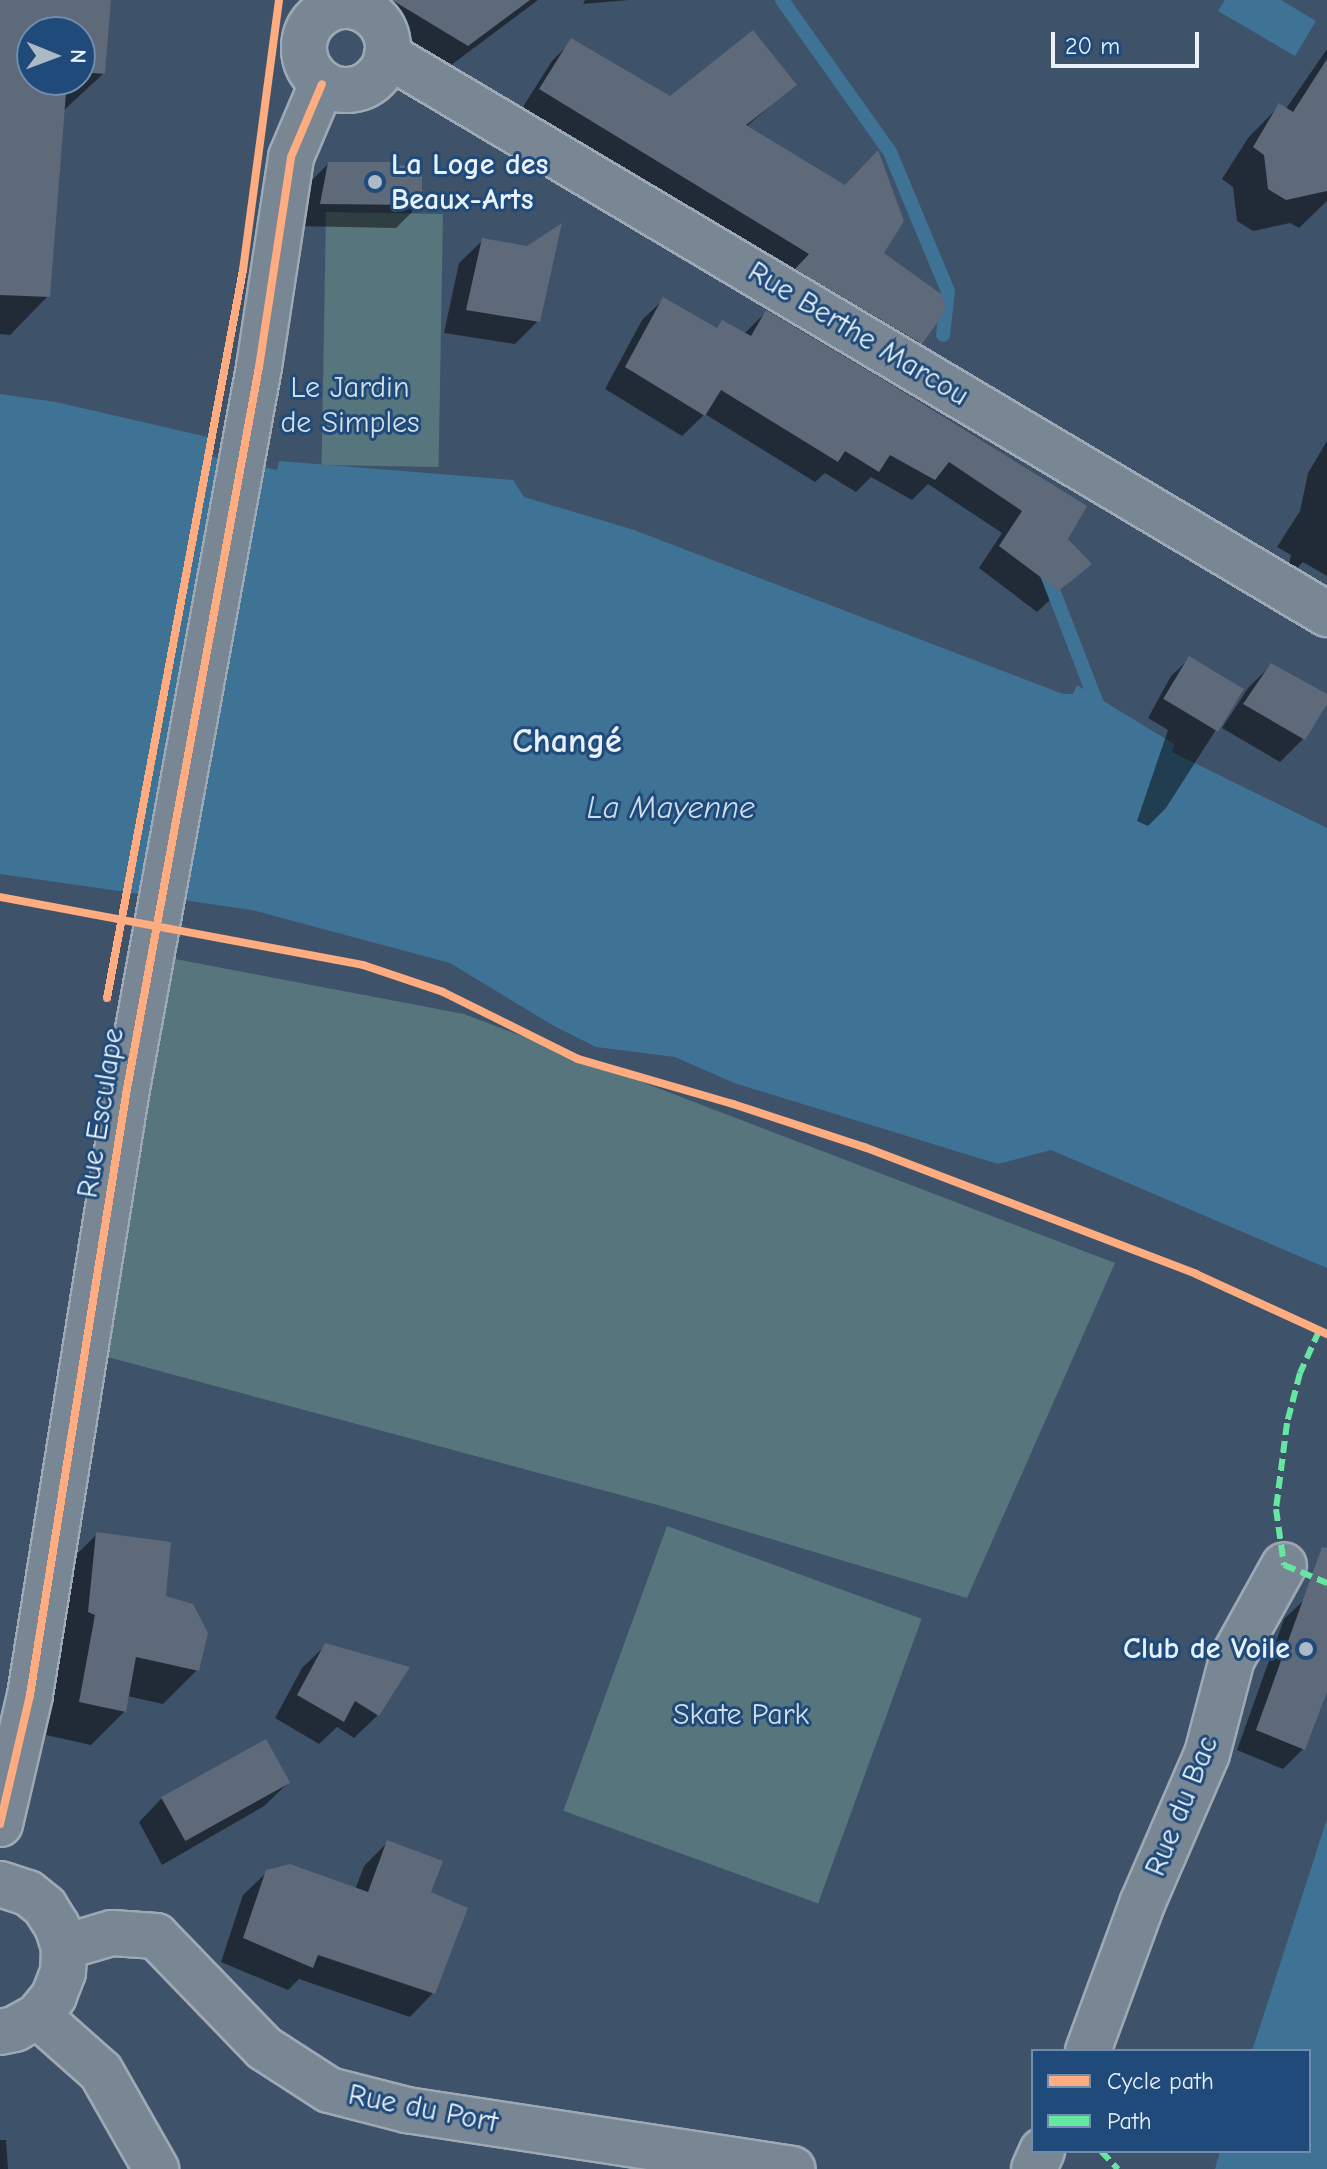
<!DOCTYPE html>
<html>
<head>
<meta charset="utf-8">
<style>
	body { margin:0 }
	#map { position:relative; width:1327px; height:2169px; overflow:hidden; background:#3e526a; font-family:"Comic Neue",sans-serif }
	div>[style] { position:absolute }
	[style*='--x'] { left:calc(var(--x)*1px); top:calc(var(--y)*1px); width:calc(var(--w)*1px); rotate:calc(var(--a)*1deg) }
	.green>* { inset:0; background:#56757d; transform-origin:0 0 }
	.water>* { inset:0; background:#3f7396 }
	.shadow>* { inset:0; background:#0007 }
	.stream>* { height:14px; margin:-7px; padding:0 7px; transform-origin:7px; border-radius:7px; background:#3f7396 }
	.building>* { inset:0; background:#5e6979; transform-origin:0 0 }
	.roads { filter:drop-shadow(2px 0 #9ea9b5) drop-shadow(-2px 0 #9ea9b5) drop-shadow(0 2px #9ea9b5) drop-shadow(0 -2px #9ea9b5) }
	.street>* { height:44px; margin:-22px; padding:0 22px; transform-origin:22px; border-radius:22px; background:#798694 }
	.secondary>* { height:44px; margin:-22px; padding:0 22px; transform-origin:22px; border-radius:22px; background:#798694 }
	.secondary>.ring { margin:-22px; padding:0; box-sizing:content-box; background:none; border:44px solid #798694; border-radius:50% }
	.quiet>* { height:6px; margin-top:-3px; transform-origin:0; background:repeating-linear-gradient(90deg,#66e7a1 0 12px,transparent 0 18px) }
	.cycleway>* { height:8px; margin:-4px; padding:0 4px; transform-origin:4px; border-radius:4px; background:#ffac80 }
	.dots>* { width:22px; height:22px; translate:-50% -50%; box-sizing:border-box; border:4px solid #1f4a7a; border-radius:50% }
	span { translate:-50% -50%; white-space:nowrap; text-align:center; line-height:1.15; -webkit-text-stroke:6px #1f4a7a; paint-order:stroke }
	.poi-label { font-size:30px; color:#e8f1f8; font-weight:700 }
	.left { translate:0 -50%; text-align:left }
	.right { translate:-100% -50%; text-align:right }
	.street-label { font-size:30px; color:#e8f1f8 }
	.park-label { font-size:30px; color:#d3dfe6 }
	.water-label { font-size:32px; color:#cfdfea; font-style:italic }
	.quarter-label { font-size:34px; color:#e8f1f8; font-weight:700 }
	.legend { position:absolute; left:1031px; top:2049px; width:280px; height:104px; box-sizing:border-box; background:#1f4a7a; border:2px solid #6f8dac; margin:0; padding:10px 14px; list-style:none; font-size:24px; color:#e8f1f8 }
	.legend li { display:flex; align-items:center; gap:16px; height:40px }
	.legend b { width:40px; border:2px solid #6f8dac }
	.north { position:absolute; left:16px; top:16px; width:80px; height:80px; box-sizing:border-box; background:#1f4a7a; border:2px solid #6f8dac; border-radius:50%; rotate:91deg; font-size:22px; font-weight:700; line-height:32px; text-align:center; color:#e8f1f8 }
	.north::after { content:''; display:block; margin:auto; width:28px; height:36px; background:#acb9c6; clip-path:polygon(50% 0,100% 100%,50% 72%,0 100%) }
	.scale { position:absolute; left:1051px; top:32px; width:148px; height:36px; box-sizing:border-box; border:4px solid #e8f1f8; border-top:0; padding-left:10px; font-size:24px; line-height:28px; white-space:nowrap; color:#e8f1f8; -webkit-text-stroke:6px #1f4a7a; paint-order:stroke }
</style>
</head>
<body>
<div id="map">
	<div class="green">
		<i style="left:326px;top:212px;width:117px;height:253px;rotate:1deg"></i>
		<i style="clip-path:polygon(175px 959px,464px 1014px,1115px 1263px,967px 1598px,665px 1507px,100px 1355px)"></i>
		<i style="left:667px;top:1526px;width:271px;height:303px;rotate:20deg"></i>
	</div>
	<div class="water">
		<i style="clip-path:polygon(1225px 0,1281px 0,1316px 21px,1295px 56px,1218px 11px)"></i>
		<i style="clip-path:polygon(0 394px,56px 402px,212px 438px,211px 456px,277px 470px,279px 461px,513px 480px,524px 497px,634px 530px,1063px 694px,1073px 694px,1077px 685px,1174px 744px,1172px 752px,1327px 828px,1327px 1268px,1051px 1150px,998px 1164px,734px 1083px,675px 1057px,596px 1047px,554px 1026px,450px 963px,252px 910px,0 874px)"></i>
		<i style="clip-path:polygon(1327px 1819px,1327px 2169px,1215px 2169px,1220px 2151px,1309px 2151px,1309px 2051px,1252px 2051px)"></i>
	</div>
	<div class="shadow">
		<i style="clip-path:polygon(evenodd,0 0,109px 0,104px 73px,63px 111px,48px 296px,10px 335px,0 334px,0 0,32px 32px,80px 32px,80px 80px,32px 80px,32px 32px)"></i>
		<i style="clip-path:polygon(358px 0,538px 0,435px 77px,411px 62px)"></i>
		<i style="clip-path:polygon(585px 0,629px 0,583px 4px)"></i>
		<i style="clip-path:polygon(572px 41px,670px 98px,794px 85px,746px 127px,920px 343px,900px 363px,521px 110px,552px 61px)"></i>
		<i style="clip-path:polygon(1327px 49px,1327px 201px,1299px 228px,1290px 223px,1253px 231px,1237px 221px,1233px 187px,1222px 179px,1248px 138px,1279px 106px,1285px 110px)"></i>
		<i style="clip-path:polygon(328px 164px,420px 204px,396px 228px,298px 226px,305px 187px)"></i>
		<i style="clip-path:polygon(483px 240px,538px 321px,515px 344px,444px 333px,459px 263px)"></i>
		<i style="clip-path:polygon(664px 299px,716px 329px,744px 334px,766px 312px,1065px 539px,1089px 564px,1037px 612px,979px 568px,1002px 533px,928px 484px,912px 500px,871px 477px,856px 492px,825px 473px,815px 482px,705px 414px,682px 436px,605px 389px,642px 320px)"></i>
		<i style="clip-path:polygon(1327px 441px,1327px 576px,1303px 562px,1289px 576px,1286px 575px,1291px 555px,1277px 547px,1300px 511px,1308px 473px)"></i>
		<i style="clip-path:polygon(1189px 659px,1242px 689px,1166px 808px,1148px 826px,1137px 821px,1168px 730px,1148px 718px,1171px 676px)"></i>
		<i style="clip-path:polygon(1271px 665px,1327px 697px,1303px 739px,1280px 762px,1222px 728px,1248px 688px)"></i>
		<i style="clip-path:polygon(96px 1535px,163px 1598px,197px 1670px,163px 1704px,127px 1696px,125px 1711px,91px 1745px,46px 1735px,62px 1649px,55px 1646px,63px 1568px)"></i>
		<i style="clip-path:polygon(1327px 1592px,1327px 1689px,1303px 1749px,1283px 1769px,1237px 1750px,1284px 1619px,1305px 1599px)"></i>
		<i style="clip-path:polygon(326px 1645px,378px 1715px,354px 1738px,337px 1727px,319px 1744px,275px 1718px,302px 1668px)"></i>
		<i style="clip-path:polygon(288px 1783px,264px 1806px,162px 1865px,139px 1822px,162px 1798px)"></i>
		<i style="clip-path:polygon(387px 1843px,428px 1893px,433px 1993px,410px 2017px,299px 1979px,288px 1990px,221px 1962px,243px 1895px,267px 1872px,355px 1890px,364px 1866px)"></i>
		<i style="clip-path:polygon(0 2140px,6px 2140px,8px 2169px,0 2169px)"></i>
	</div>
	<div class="stream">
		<i style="--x:782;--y:0;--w:186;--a:54.6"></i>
		<i style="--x:890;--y:152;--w:151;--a:67.4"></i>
		<i style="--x:948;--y:291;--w:44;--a:96.5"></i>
		<i style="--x:1045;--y:569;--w:145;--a:68.9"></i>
		<i style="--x:1097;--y:704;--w:6;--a:108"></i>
	</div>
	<div class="building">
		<i style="clip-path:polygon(0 0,111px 0,105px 74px,80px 72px,80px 32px,32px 32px,32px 80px,67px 80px,50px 297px,0 295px)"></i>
		<i style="clip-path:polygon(392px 0,530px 0,468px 46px)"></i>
		<i style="clip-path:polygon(753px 30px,797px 85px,746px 125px,845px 185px,878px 150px,904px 221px,884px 253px,941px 294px,945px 305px,942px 316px,922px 344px,795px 269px,809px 254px,539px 89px,571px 38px,670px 96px)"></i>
		<i style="clip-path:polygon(1327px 59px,1327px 191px,1286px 200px,1268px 189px,1264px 155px,1253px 147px,1279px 103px,1293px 112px)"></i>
		<i style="clip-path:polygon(328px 162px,392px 162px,392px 165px,422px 166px,422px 205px,320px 204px)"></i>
		<i style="clip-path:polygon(562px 223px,540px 322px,466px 310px,482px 238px,527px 246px)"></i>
		<i style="clip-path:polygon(663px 297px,717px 328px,722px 320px,751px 336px,766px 310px,892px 385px,1087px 506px,1068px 539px,1092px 564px,1059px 591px,999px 546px,1022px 511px,949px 462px,935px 480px,890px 455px,879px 472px,845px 451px,838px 462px,721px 390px,705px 416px,625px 367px)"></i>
		<i style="left:1189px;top:656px;width:64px;height:50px;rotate:31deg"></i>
		<i style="clip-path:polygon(1271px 663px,1327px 694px,1327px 704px,1305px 740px,1243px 704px)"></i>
		<i style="clip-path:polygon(96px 1532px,171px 1542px,166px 1596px,193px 1604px,208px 1633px,199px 1671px,136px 1657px,126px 1712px,79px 1702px,95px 1615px,88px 1612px)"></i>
		<i style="clip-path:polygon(1322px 1547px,1327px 1548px,1327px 1692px,1305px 1750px,1256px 1730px)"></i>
		<i style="clip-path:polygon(325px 1643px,410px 1667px,379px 1716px,355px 1701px,344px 1722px,297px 1695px)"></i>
		<i style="left:266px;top:1739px;width:50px;height:120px;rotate:61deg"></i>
		<i style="clip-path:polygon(387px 1840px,443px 1861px,431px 1892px,468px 1908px,435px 1994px,318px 1955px,313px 1968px,243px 1938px,266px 1870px,290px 1864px,368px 1892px)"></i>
	</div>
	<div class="roads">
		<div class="street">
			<i style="--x:64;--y:1947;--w:50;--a:-16.3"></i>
			<i style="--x:112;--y:1933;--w:44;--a:3.9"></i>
			<i style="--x:156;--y:1936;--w:156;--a:46"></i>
			<i style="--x:264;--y:2048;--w:77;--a:32.9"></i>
			<i style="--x:329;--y:2090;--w:81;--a:14.4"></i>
			<i style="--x:407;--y:2110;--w:390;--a:8.7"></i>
			<i style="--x:1088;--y:2051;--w:157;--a:-69.8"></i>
			<i style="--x:1142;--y:1904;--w:163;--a:-66.6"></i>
			<i style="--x:1207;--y:1754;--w:98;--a:-75.3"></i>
			<i style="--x:1232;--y:1659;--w:107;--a:-61"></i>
			<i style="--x:1034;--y:2169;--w:20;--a:-66"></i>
		</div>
		<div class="secondary">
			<i class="ring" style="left:304px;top:6px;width:40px;height:40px"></i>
			<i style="--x:387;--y:55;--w:1094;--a:30.74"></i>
			<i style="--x:0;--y:1824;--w:132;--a:-76.9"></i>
			<i style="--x:30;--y:1695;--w:614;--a:-80.91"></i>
			<i style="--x:127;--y:1089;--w:734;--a:-79.64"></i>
			<i style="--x:259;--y:367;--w:212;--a:-81.3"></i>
			<i style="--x:291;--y:157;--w:79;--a:-67"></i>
			<i style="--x:0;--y:1884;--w:29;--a:18"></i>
			<i style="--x:28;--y:1893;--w:22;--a:39"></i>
			<i style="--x:45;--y:1907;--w:22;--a:58"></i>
			<i style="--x:57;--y:1926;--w:22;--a:72"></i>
			<i style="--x:64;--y:1947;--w:25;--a:92"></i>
			<i style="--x:63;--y:1972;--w:26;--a:111"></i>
			<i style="--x:54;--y:1996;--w:26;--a:129"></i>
			<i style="--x:38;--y:2016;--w:26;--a:151"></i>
			<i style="--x:15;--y:2029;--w:15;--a:169"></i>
			<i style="--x:38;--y:2016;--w:84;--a:41.6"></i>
			<i style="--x:101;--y:2072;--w:112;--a:60.4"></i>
		</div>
	</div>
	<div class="quiet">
		<i style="--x:1319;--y:1331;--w:46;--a:114.3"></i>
		<i style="--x:1300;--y:1373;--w:52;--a:104.6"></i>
		<i style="--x:1287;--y:1423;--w:87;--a:97.3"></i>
		<i style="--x:1276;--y:1509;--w:57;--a:81.9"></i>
		<i style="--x:1284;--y:1565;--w:47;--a:22.7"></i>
		<i style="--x:1101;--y:2151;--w:25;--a:47"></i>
	</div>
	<div class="cycleway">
		<i style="--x:0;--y:897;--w:369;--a:10.6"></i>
		<i style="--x:363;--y:965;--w:84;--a:18.6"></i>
		<i style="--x:443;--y:992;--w:151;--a:26.4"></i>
		<i style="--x:578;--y:1059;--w:161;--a:16.2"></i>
		<i style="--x:733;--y:1104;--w:138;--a:18.2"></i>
		<i style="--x:864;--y:1147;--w:355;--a:20.9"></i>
		<i style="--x:1196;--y:1274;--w:144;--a:24.6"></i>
		<i style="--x:107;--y:998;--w:741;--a:-79.42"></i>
		<i style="--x:243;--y:270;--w:272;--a:-82.4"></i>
		<i style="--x:0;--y:1824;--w:132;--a:-76.9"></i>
		<i style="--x:30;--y:1695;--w:614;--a:-80.91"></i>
		<i style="--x:127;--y:1089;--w:734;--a:-79.64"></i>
		<i style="--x:259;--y:367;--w:212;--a:-81.3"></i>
		<i style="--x:291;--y:157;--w:79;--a:-67"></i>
	</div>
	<div class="dots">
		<i style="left:375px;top:182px;background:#acb9c6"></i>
		<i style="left:1306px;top:1649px;background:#acb9c6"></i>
	</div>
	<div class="poi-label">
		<span class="left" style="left:391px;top:182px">La Loge des<br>Beaux-Arts</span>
		<span class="right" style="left:1290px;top:1649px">Club de Voile</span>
	</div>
	<div class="street-label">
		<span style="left:858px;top:334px;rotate:31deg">Rue Berthe Marcou</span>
		<span style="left:101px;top:1113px;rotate:-81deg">Rue Esculape</span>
		<span style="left:1182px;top:1806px;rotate:-68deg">Rue du Bac</span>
		<span style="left:423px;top:2109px;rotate:11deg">Rue du Port</span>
	</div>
	<div class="park-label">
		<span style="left:350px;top:405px">Le Jardin<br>de Simples</span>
		<span style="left:741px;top:1715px">Skate Park</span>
	</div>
	<div class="water-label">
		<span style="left:671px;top:808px">La Mayenne</span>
	</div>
	<div class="quarter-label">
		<span style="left:567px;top:742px">Changé</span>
	</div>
	<ul class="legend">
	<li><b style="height:10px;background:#ffac80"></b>Cycle path</li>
	<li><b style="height:10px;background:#66e7a1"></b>Path</li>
	</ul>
	<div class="north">N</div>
	<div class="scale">20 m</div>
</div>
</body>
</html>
